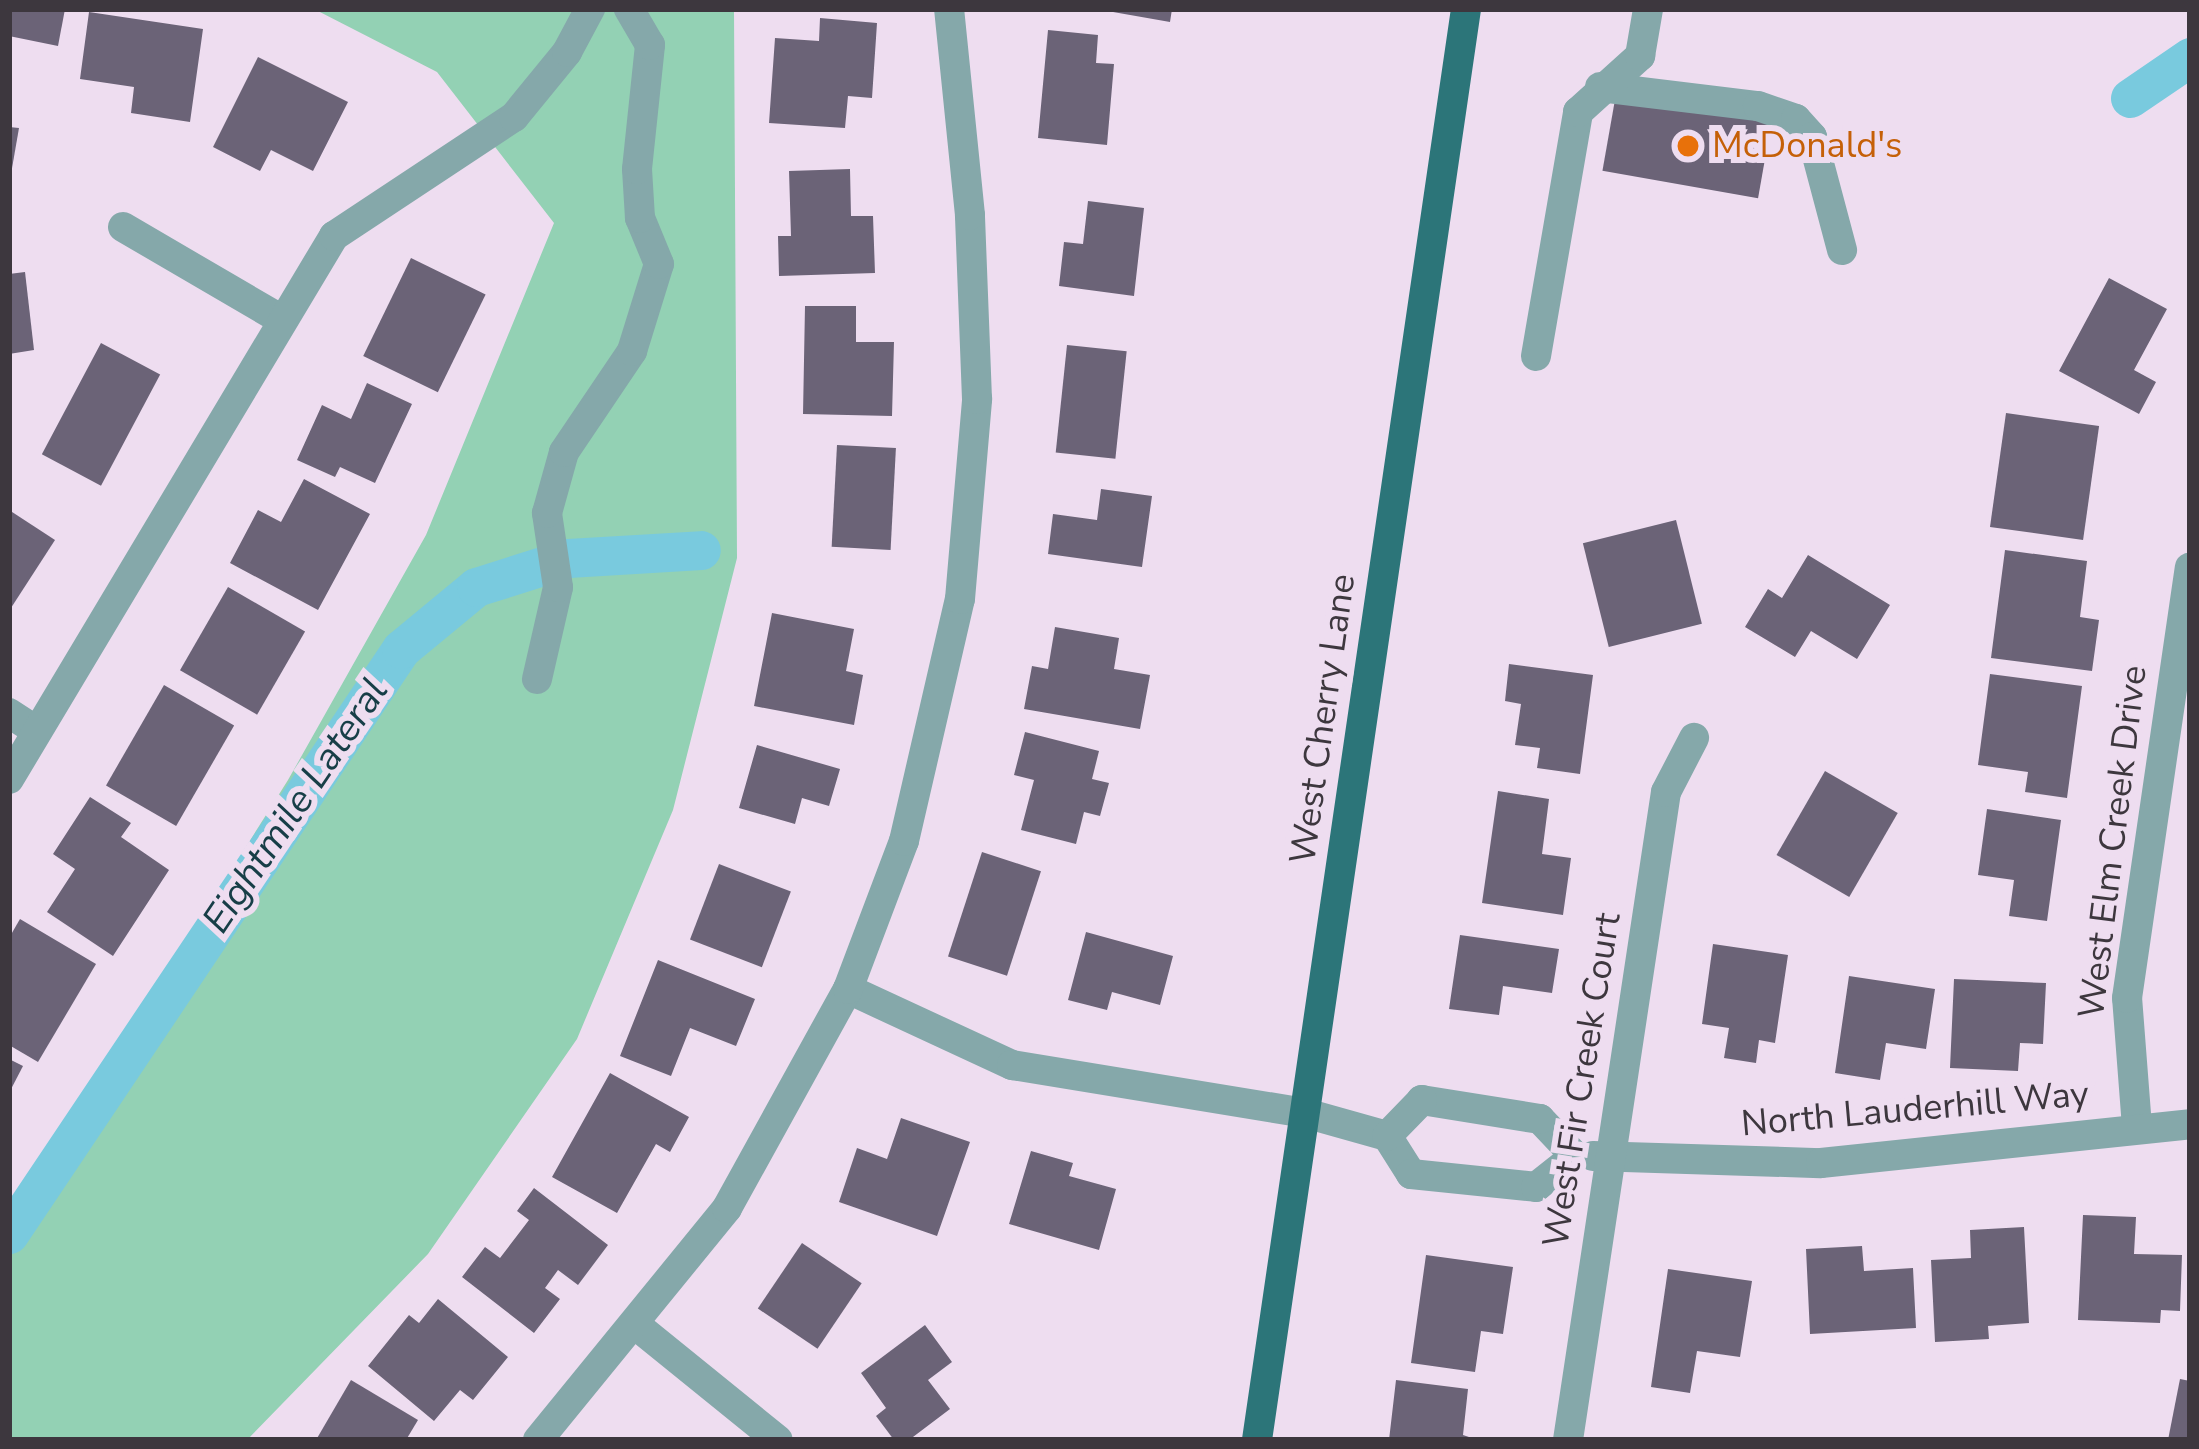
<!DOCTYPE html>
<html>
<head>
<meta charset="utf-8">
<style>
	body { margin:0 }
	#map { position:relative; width:2199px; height:1449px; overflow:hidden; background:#eeddf0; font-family:"Nunito Sans",sans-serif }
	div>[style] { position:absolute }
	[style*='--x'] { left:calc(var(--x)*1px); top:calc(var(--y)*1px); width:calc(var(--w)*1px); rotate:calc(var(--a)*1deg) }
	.green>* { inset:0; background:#93d1b4 }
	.canal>* { height:39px; margin:-19.5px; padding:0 19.5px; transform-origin:19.5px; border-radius:19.5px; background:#79cade }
	.building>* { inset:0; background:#6b6377; transform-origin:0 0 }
	.minor>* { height:30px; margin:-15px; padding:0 15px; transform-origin:15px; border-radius:15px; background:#85a8aa }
	.major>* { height:30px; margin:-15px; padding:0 15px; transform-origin:15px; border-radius:15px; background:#2c7579 }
	.dots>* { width:33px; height:33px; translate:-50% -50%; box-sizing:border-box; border:6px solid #eeddf0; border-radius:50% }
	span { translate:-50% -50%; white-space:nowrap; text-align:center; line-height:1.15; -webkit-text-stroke:12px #eeddf0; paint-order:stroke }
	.food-label { font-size:36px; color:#c56008 }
	.left { translate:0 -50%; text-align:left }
	.street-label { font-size:36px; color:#3d373e }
	.water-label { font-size:39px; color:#173e47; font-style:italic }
	.frame { position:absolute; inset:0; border:12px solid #3d373e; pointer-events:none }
</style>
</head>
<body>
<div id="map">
	<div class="green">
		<i style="clip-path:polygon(314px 9px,734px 9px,737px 558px,673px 810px,577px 1039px,428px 1254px,247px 1440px,9px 1440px,9px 1204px,83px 1106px,288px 780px,426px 535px,554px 223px,437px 72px)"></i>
	</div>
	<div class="canal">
		<i style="--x:2130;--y:98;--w:73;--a:-34.3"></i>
		<i style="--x:9;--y:1234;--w:704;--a:-56.17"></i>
		<i style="--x:401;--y:649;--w:97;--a:-39.6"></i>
		<i style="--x:476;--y:587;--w:96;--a:-17.5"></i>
		<i style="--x:568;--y:558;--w:133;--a:-3.4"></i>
	</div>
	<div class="building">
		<i style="clip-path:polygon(9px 9px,65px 9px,58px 46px,9px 36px)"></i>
		<i style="clip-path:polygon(1096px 9px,1172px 9px,1170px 22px)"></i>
		<i style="clip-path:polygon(89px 12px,203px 29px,190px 122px,131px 113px,134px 87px,80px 79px)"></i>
		<i style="clip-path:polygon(820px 18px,877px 23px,872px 98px,848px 96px,845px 128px,769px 123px,775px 38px,819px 41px)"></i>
		<i style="clip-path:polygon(1048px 30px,1098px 35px,1096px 63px,1114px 64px,1107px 145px,1038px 138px)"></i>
		<i style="clip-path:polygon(258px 57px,348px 102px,313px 171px,271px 150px,260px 171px,213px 147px)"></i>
		<i style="left:1616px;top:94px;width:158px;height:78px;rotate:10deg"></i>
		<i style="clip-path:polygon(9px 127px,19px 128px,11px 174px,9px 174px)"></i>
		<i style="clip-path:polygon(850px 169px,851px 216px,873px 216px,875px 273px,779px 276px,778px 236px,791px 236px,789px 171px)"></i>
		<i style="clip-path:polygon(1088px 201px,1144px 208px,1134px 296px,1059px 286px,1064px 242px,1083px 244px)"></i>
		<i style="left:411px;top:258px;width:83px;height:109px;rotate:26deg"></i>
		<i style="clip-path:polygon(25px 272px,34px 350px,9px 354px,9px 274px)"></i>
		<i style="clip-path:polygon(2109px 278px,2167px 309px,2134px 370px,2156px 382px,2139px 414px,2059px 371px)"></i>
		<i style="clip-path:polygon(805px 306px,856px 306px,856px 342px,894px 342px,892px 416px,803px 414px)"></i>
		<i style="left:101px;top:343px;width:67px;height:126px;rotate:28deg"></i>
		<i style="left:1067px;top:345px;width:60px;height:108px;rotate:6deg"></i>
		<i style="clip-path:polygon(367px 383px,412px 404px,375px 483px,340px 467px,335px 477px,297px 460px,322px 405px,351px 419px)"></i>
		<i style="left:2006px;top:413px;width:94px;height:115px;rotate:8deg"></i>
		<i style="left:837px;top:445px;width:59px;height:102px;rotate:3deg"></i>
		<i style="clip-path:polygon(304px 479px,370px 514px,318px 610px,230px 563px,258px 510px,281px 522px)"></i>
		<i style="clip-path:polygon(1101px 489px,1152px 496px,1142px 567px,1048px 554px,1053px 514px,1097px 520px)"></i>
		<i style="clip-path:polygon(9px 510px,55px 540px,9px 611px)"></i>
		<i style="left:1676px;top:520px;width:107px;height:96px;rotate:76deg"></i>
		<i style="clip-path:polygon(2005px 550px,2087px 561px,2080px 617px,2099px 620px,2092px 671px,1991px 658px)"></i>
		<i style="clip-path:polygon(1808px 555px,1890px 605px,1857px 659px,1811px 631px,1795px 657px,1745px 627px,1768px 589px,1782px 598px)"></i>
		<i style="left:228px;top:587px;width:89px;height:96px;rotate:30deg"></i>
		<i style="clip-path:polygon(772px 613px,854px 629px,846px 671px,863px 675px,854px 725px,754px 706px)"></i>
		<i style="clip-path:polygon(1055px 627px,1119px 638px,1114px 669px,1150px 675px,1140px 729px,1024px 709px,1032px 666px,1048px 669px)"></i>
		<i style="clip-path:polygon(1509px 664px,1593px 675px,1580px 774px,1537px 768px,1540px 748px,1515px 745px,1521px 704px,1505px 701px)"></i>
		<i style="clip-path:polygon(1990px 674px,2082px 686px,2067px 798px,2025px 792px,2028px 772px,1978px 765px)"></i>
		<i style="left:164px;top:685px;width:81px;height:116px;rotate:30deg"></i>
		<i style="clip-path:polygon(1025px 732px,1099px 751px,1092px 779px,1109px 783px,1100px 816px,1084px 812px,1076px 844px,1021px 830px,1034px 780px,1014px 775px)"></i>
		<i style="clip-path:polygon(757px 745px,840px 769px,829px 806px,802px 798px,795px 824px,739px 808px)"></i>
		<i style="left:1825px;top:771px;width:84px;height:97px;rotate:30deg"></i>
		<i style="clip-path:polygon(1498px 791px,1549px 799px,1542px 854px,1571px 858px,1563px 915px,1482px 903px)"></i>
		<i style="clip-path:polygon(90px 797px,131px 823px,121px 837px,169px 870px,113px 956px,47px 912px,75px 869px,53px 854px)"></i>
		<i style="clip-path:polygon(1987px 809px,2061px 820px,2047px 921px,2009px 916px,2014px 880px,1978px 875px)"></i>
		<i style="left:982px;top:852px;width:62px;height:110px;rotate:18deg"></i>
		<i style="left:719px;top:864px;width:77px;height:81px;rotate:21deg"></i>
		<i style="clip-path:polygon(20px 919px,96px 964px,38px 1062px,9px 1045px,9px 938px)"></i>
		<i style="clip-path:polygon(1086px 932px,1173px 956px,1160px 1005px,1112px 992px,1107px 1010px,1068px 1000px)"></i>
		<i style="clip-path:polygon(1460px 935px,1559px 949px,1552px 993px,1503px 986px,1499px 1015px,1449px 1009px)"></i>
		<i style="clip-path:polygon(1713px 944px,1788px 955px,1775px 1043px,1759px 1040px,1756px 1063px,1724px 1058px,1729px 1028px,1702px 1024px)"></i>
		<i style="clip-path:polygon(658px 960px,755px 999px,736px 1046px,690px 1028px,671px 1076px,620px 1056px)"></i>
		<i style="clip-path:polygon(1849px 976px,1935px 989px,1926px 1049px,1886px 1043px,1880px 1080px,1835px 1073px)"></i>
		<i style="clip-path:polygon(1954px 979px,2046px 983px,2043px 1044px,2020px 1043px,2018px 1071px,1950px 1068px)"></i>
		<i style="clip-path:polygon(9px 1059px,23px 1066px,9px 1093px)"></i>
		<i style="clip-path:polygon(610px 1073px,689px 1117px,670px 1152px,656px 1144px,617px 1213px,552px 1177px)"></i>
		<i style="clip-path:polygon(901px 1118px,970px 1142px,937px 1236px,839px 1202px,857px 1148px,887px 1159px)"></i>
		<i style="clip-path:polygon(1031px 1151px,1073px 1163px,1069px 1176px,1116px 1189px,1099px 1250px,1009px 1224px)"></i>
		<i style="clip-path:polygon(534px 1188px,608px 1245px,578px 1285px,558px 1270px,545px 1288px,560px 1299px,534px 1333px,462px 1277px,485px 1247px,500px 1258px,529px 1220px,517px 1211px)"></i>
		<i style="clip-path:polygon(2083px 1215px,2136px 1217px,2134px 1254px,2182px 1255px,2180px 1311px,2161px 1310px,2160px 1323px,2078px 1320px)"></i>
		<i style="clip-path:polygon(2024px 1227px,2029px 1323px,1988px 1326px,1989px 1339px,1935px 1342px,1931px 1260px,1971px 1258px,1970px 1230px)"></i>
		<i style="left:802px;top:1243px;width:72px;height:79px;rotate:34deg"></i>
		<i style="clip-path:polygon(1862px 1246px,1864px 1271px,1913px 1268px,1916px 1328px,1810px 1334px,1806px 1249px)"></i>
		<i style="clip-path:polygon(1426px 1255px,1513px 1267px,1503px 1334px,1481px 1331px,1475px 1372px,1411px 1363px)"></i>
		<i style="clip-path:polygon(1668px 1269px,1752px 1281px,1740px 1357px,1697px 1351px,1690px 1393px,1651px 1387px)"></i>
		<i style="clip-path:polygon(438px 1299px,508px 1357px,473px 1400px,460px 1390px,434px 1421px,368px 1366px,409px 1315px,419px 1323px)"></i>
		<i style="clip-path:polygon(925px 1325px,952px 1362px,928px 1380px,950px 1409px,909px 1440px,894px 1440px,876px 1416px,886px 1408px,861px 1373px)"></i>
		<i style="clip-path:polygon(2180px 1379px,2190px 1381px,2190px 1440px,2168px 1440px)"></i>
		<i style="clip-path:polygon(351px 1380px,418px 1420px,406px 1440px,316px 1440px)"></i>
		<i style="clip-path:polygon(1396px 1380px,1468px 1389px,1463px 1435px,1478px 1440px,1389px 1440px)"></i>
	</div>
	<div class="minor">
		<i style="--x:1600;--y:87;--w:159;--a:6.9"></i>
		<i style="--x:1758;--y:106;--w:40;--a:18.9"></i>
		<i style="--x:1796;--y:119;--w:24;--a:48"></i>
		<i style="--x:1812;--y:137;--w:117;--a:75.1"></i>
		<i style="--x:123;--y:227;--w:181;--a:30.3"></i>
		<i style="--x:1536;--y:356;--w:248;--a:-80.2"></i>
		<i style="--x:1578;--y:112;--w:84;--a:-42.1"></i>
		<i style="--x:1640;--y:56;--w:48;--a:-80.3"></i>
		<i style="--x:537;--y:679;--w:94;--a:-77.1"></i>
		<i style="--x:558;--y:587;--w:75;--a:-98.5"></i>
		<i style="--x:547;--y:513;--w:63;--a:-74.4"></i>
		<i style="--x:564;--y:452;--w:122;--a:-56"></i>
		<i style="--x:632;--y:351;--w:91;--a:-72.8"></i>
		<i style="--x:659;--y:264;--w:50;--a:-112.4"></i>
		<i style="--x:640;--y:218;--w:49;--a:-93.5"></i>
		<i style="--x:637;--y:169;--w:125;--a:-84"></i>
		<i style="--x:650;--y:45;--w:42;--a:-120.3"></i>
		<i style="--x:9;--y:713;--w:33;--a:33"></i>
		<i style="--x:9;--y:779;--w:633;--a:-59.1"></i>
		<i style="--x:334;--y:236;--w:216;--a:-33.5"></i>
		<i style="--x:514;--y:117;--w:84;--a:-50.8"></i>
		<i style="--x:567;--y:52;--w:49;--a:-61.9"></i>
		<i style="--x:848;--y:989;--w:181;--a:24.9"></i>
		<i style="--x:1012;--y:1065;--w:297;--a:9.3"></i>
		<i style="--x:1305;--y:1113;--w:85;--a:15.7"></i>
		<i style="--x:1387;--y:1136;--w:45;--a:57.7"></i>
		<i style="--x:1411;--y:1174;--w:126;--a:5.9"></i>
		<i style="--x:1536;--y:1187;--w:50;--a:-38.5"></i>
		<i style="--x:1575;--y:1156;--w:51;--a:-133.4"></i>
		<i style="--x:1540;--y:1119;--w:120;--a:-170.9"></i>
		<i style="--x:1422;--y:1100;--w:50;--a:134.2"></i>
		<i style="--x:2137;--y:1127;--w:129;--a:-94.4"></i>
		<i style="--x:2127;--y:998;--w:435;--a:-81.7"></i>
		<i style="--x:1593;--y:1156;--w:228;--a:1.8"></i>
		<i style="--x:1821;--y:1163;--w:371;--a:-6"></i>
		<i style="--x:637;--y:1326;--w:181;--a:39"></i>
		<i style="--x:538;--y:1440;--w:299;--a:-50.8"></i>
		<i style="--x:727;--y:1208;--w:250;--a:-61.1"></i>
		<i style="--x:848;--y:989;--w:158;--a:-69.3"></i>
		<i style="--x:904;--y:841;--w:248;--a:-77"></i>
		<i style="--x:960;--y:599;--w:201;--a:-85.1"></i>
		<i style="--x:977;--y:399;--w:184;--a:-92.2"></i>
		<i style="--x:970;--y:215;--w:207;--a:-95.8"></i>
		<i style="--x:1568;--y:1440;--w:655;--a:-81.4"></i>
		<i style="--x:1666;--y:792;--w:61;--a:-62.6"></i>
	</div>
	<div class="major">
		<i style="--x:1257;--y:1440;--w:1446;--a:-81.69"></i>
	</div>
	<div class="dots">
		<i style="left:1688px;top:146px;background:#e8710a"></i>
	</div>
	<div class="food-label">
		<span class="left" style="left:1712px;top:146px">McDonald's</span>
	</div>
	<div class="street-label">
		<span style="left:1323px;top:719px;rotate:-82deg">West Cherry Lane</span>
		<span style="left:2113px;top:842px;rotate:-83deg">West Elm Creek Drive</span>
		<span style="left:1582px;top:1080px;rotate:-81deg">West Fir Creek Court</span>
		<span style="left:1915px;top:1109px;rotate:-5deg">North Lauderhill Way</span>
	</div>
	<div class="water-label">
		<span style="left:296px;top:806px;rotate:-56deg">Eightmile Lateral</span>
	</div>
	<div class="frame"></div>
</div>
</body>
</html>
